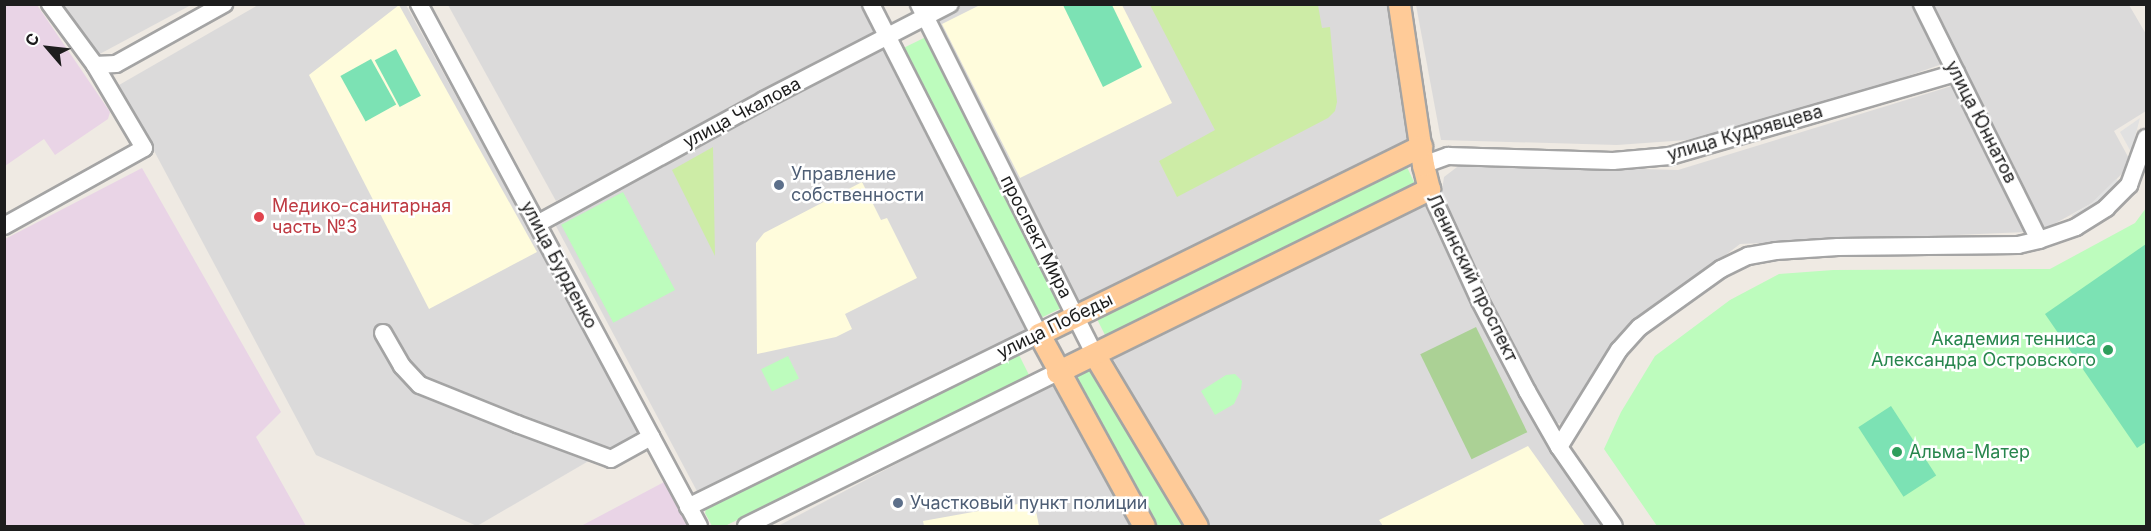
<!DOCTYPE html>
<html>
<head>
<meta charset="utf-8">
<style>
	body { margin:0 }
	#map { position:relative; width:2151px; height:531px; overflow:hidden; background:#efeae3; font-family:Inter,sans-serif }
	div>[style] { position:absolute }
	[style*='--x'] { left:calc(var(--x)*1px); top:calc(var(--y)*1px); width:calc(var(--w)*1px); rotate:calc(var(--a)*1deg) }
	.residential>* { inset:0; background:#dbdada; transform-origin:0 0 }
	.industrial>* { inset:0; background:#e9d4e6 }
	.education>* { inset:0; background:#fffcdc }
	.grass>* { inset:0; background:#cdeca6 }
	.forest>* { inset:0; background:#abd195; transform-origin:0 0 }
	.park>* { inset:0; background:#bdfcbd; transform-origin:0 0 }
	.pitch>* { inset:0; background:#7ce2b4; transform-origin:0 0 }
	.parking>* { inset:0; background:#e1e1e1 }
	.roads { filter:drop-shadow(2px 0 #a4a4a4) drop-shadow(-2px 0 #a4a4a4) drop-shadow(0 2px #a4a4a4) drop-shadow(0 -2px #a4a4a4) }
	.minor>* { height:16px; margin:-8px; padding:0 8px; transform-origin:8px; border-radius:8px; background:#fff }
	.major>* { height:21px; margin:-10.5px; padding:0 10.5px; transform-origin:10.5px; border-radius:10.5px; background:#ffcb98 }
	.dots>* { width:16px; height:16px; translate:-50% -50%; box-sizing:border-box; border:3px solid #fff; border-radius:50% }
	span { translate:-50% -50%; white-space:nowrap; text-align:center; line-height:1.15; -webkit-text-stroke:5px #fff; paint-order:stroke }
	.street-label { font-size:18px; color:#1d1d1d }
	.service-label { font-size:18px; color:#4e5e75 }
	.left { translate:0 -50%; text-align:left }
	.health-label { font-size:18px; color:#be3a42 }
	.leisure-label { font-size:18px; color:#27864d }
	.right { translate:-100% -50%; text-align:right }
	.frame { position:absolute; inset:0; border:6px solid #1d1d1d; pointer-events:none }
	.north { position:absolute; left:18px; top:18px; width:60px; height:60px; -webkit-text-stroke:4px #fff; paint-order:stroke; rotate:298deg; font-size:16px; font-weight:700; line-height:24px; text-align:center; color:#1d1d1d }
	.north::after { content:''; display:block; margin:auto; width:21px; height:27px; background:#1d1d1d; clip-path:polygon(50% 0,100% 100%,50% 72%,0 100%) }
</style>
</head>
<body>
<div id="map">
	<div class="residential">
		<i style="clip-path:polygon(959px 4px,1393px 5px,1414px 144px,1078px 309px,934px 18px)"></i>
		<i style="clip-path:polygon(60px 5px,191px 5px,96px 56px)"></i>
		<i style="clip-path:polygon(258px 5px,406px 5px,640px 431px,477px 526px,316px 455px,119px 85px)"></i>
		<i style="clip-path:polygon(448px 5px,868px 5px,882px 29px,556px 201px)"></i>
		<i style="clip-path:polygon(1416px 5px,1916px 5px,1948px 62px,1805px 112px,1687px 140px,1617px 145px,1441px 140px)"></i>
		<i style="clip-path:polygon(1923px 5px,2129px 5px,2146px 34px,2146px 111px,2114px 131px,2132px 164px,2092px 203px,2045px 229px)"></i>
		<i style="left:880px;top:43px;width:326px;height:372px;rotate:62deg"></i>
		<i style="clip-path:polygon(1955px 85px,2026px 232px,1740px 244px,1631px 328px,1564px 424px,1556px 423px,1488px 300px,1441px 197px,1444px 177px,1461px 164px,1678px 170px)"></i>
		<i style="clip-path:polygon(1425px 201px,1547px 439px,1606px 526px,1208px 526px,1112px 357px)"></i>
		<i style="clip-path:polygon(1053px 382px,1136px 526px,778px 526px)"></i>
	</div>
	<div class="industrial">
		<i style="clip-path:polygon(5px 4px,37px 5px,110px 112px,108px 119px,55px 155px,44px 139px,5px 166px)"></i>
		<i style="clip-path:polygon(142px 168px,281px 412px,256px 437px,306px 526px,5px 526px,5px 239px)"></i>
		<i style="clip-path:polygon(666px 481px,692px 526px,581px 526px)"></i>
	</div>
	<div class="education">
		<i style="clip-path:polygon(399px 5px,537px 252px,429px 309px,309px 75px)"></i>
		<i style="clip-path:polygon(980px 5px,1122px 5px,1172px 103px,1020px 178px,942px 24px)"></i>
		<i style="clip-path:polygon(862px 182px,881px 220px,887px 218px,917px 278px,845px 314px,852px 329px,836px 337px,757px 354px,756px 243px,764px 233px)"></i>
		<i style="clip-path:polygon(1528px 446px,1585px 526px,1383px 526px,1379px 520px)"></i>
		<i style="clip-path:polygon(1034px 501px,1039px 526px,924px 526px,923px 521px)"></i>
	</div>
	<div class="grass">
		<i style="clip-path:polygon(1150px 5px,1318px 5px,1322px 28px,1330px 27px,1337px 102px,1335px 111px,1328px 118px,1177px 197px,1159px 161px,1215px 130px)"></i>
		<i style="clip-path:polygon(713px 147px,715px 256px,672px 170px)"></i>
	</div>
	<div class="forest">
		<i style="left:1476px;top:327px;width:117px;height:62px;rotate:64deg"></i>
	</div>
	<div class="park">
		<i style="left:930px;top:35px;width:303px;height:33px;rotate:64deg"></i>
		<i style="clip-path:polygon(1397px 164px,1406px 165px,1414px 182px,1410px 190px,1107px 339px,1094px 313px)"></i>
		<i style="left:623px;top:192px;width:111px;height:70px;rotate:62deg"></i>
		<i style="clip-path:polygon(2146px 208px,2146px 526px,1657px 526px,1604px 449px,1621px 412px,1655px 356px,1730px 300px,1779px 274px,1833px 270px,2050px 269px,2135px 223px)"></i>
		<i style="clip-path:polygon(1017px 351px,1029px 375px,725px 526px,712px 526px,705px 513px,707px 505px)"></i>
		<i style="left:788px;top:356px;width:25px;height:30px;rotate:64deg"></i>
		<i style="clip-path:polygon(1093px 369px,1186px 526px,1155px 526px,1079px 391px,1077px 379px,1080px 374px)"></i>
		<i style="clip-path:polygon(1235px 374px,1242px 381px,1241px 389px,1234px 404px,1215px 415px,1201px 391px,1226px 375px)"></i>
	</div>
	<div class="pitch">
		<i style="clip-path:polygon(1063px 5px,1112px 5px,1142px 67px,1103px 87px)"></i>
		<i style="left:396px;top:49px;width:53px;height:24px;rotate:62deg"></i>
		<i style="left:371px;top:59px;width:52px;height:35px;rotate:61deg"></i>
		<i style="clip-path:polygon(2146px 244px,2146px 442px,2137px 448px,2045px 314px)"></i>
		<i style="left:1891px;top:406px;width:83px;height:39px;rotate:57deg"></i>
	</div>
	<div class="parking">
		<i style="clip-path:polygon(2140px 118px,2131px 152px,2120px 132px)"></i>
		<i style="clip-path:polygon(2116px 179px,2121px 183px,2099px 204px,2073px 219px,2072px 215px,2092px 203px)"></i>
	</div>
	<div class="roads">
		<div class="minor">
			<i style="--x:419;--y:4;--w:592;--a:61.79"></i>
			<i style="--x:919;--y:4;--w:391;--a:63.4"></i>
			<i style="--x:1922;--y:4;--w:263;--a:63.6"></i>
			<i style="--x:95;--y:65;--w:21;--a:-3"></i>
			<i style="--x:116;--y:64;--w:124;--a:-29.1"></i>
			<i style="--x:1423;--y:165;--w:27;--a:-20"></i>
			<i style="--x:1448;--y:156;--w:165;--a:1.7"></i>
			<i style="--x:1613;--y:161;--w:57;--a:-5"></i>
			<i style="--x:1670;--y:156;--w:298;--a:-16.2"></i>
			<i style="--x:1429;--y:189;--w:123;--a:65.5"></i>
			<i style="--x:1480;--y:301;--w:102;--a:62.4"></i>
			<i style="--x:1527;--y:391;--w:64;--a:60.3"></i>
			<i style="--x:1559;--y:447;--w:96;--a:55.2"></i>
			<i style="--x:537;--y:224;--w:259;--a:-28.6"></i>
			<i style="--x:764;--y:100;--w:209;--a:-27.3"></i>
			<i style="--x:4;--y:226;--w:160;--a:-29.1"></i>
			<i style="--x:144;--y:148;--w:96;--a:-120.6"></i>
			<i style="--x:95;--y:65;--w:76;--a:-126.4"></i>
			<i style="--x:383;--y:333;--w:38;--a:60"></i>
			<i style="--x:402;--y:366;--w:26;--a:47"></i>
			<i style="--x:420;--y:385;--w:105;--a:21.9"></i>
			<i style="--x:517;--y:424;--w:100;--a:20.4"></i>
			<i style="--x:611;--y:459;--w:46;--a:-28.8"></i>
			<i style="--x:1559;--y:447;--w:114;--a:-58.3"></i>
			<i style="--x:1619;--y:350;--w:31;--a:-48"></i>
			<i style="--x:1640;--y:327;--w:100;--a:-35.6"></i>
			<i style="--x:1721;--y:269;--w:30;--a:-26"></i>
			<i style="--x:1748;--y:256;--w:28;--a:-10"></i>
			<i style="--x:1776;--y:251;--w:62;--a:-3.7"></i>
			<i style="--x:1838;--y:247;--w:180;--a:-0.6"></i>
			<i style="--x:2018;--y:245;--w:22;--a:-13"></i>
			<i style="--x:2039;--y:240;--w:39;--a:-19"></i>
			<i style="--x:2076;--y:227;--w:36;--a:-32"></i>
			<i style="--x:2106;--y:208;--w:33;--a:-45"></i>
			<i style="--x:2129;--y:185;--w:50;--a:-70.1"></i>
			<i style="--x:688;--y:507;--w:391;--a:-26.2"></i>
			<i style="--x:1039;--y:334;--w:370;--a:-117"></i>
			<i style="--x:746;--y:526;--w:347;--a:-26.3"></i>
		</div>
		<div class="major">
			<i style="--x:1094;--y:354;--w:200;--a:59.1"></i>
			<i style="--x:1057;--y:372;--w:415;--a:-26.2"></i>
			<i style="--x:1429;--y:189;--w:25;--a:-104"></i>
			<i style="--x:1423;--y:165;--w:163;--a:-98.5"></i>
			<i style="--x:1144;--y:526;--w:219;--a:-118.7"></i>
			<i style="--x:1039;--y:334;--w:426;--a:-26.2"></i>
		</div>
	</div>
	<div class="dots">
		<i style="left:779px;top:185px;background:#5c6f8a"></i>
		<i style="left:259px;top:217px;background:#e0444e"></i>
		<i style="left:2108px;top:350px;background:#2e9e5b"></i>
		<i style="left:1897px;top:452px;background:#2e9e5b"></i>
		<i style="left:898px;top:503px;background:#5c6f8a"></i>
	</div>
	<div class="street-label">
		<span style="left:742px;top:113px;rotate:-28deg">улица Чкалова</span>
		<span style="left:1981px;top:122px;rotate:63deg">улица Юннатов</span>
		<span style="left:1745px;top:133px;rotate:-16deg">улица Кудрявцева</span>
		<span style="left:1036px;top:237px;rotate:63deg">проспект Мира</span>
		<span style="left:559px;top:265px;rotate:62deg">улица Бурденко</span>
		<span style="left:1472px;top:278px;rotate:64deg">Ленинский проспект</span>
		<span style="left:1055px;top:326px;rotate:-26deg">улица Победы</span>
	</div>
	<div class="service-label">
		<span class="left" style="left:791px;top:185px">Управление<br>собственности</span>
		<span class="left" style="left:910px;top:503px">Участковый пункт полиции</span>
	</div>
	<div class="health-label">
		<span class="left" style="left:272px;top:217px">Медико-санитарная<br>часть №3</span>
	</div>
	<div class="leisure-label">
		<span class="right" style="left:2096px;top:350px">Академия тенниса<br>Александра Островского</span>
		<span class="left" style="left:1909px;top:452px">Альма-Матер</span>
	</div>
	<div class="frame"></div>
	<div class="north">С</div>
</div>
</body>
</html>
